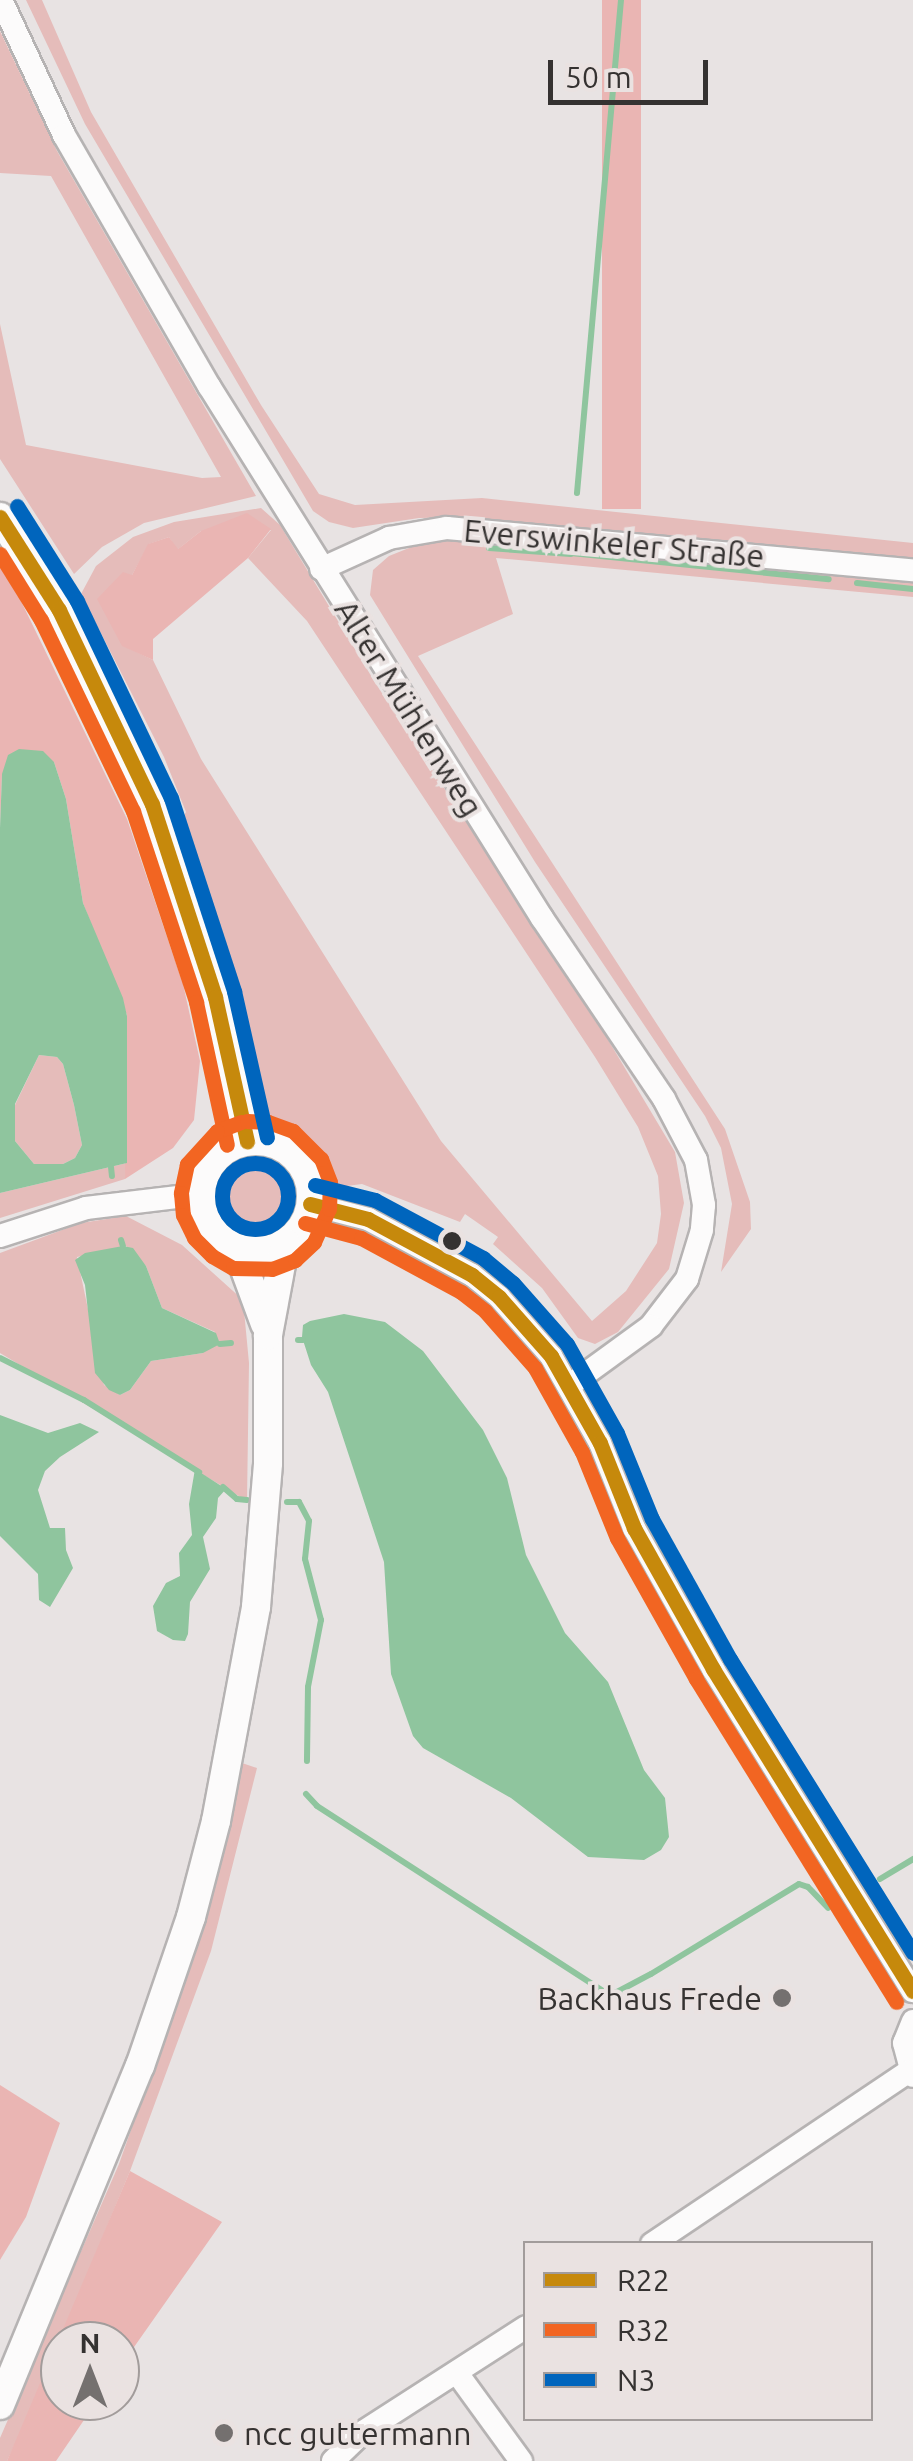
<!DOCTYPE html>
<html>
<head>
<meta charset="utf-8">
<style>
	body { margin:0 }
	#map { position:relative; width:913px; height:2461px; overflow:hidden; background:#e8e3e3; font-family:Ubuntu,sans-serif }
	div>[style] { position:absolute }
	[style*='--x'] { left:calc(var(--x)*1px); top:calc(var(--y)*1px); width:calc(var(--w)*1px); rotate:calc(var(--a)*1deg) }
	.green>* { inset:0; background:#e5bcba }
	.round { border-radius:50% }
	.forest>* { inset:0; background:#eab5b3; transform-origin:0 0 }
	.water>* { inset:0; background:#8fc59e }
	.stream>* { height:6px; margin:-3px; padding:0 3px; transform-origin:3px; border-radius:3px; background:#8fc59e }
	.roads { filter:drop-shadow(2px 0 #b6b3b3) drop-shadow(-2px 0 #b6b3b3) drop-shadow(0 2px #b6b3b3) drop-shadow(0 -2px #b6b3b3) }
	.minor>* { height:22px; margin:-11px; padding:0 11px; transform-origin:11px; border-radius:11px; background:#fcfbfb }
	.major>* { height:28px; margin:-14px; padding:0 14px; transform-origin:14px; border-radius:14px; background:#fcfbfb }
	.major>.ring { margin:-14px; padding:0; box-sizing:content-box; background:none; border:28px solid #fcfbfb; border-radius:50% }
	.bus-1>* { height:15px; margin:-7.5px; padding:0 7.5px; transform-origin:7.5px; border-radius:7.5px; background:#c6890c }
	.bus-2>* { height:15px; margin:-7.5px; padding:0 7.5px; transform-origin:7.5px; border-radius:7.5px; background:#f26522 }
	.bus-3>* { height:15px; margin:-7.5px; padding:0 7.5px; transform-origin:7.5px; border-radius:7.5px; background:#0065bd }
	.bus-3>.ring { margin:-7.5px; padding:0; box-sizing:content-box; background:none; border:15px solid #0065bd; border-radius:50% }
	.dots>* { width:28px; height:28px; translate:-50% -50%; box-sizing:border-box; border:5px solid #eae2e1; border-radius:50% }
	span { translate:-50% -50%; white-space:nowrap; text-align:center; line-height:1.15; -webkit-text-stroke:8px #eae2e1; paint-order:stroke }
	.street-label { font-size:32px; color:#353231 }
	.poi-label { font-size:32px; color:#353231 }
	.right { translate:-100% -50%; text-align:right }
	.left { translate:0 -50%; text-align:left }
	.legend { position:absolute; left:523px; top:2241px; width:350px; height:180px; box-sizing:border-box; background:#eae2e1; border:2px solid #a29c9b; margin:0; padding:12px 18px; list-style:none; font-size:30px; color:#353231 }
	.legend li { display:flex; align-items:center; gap:20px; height:50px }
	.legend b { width:50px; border:2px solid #a29c9b }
	.north { position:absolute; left:40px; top:2321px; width:100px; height:100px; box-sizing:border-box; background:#eae2e1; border:2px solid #a29c9b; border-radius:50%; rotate:0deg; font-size:28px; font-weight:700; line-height:40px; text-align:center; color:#353231 }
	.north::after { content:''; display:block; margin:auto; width:35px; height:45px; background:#74706f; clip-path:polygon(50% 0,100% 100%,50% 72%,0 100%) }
	.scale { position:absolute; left:548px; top:60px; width:160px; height:45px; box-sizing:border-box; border:5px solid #353231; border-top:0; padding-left:12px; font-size:30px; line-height:35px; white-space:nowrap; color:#353231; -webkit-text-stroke:8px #eae2e1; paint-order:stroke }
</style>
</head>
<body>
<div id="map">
	<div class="green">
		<i style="clip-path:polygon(26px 0,42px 0,91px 112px,261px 405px,319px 494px,355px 505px,482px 498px,913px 543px,913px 560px,468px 517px,419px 518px,353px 528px,329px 522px,313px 511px,85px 124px)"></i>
		<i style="clip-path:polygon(0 31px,57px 151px,256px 496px,144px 523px,102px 547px,74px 574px,0 459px,0 324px,26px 445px,202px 478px,221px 477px,51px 176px,0 173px)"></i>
		<i style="clip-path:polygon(evenodd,261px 508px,280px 525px,376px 684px,601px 1028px,675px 1152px,684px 1203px,669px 1269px,618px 1332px,595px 1344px,578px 1338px,542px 1288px,493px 1244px,498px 1237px,465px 1214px,460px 1222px,362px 1184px,339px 1187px,322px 1176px,302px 1146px,268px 1126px,185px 849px,179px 825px,186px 812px,164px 757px,81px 594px,96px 566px,133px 537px,174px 522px,261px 508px,271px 530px,248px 558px,307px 621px,595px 1057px,638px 1127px,658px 1176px,661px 1214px,657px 1243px,626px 1291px,592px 1321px,441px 1141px,201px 759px,153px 660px,122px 645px,132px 575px,149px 544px,169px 537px,177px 550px,201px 531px,271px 530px)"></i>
		<i style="clip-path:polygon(449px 540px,913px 581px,913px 597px,496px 558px,513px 614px,418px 656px,725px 1129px,750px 1202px,751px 1229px,721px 1272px,732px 1204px,721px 1148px,705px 1116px,535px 862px,370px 595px,373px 570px,389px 556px,419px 544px)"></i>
		<i style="clip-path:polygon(39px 1055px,57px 1057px,63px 1064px,74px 1105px,82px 1145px,75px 1158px,63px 1164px,34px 1164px,15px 1141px,15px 1105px)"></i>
		<i class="round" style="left:213px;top:1152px;width:86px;height:86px"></i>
		<i style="clip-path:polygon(127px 1163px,125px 1179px,0 1218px,0 1193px)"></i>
		<i style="clip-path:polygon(evenodd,126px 1216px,182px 1245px,243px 1300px,249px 1363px,247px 1501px,0 1353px,0 1253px,81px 1223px,126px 1216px,126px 1246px,146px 1266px,162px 1308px,215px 1332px,203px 1353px,151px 1361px,130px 1390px,120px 1395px,104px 1385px,77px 1257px,126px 1246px)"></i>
		<i style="clip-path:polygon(242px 1763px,257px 1768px,211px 1951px,130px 2171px,33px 2405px,7px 2461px,0 2461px,0 2438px,119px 2164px,184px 1980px)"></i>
	</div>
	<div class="forest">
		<i style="left:602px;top:0;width:39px;height:509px"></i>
		<i style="clip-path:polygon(247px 513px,271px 529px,248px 558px,153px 639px,153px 660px,122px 646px,97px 599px,123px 572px,132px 575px,148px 544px,169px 537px,178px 549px,201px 531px)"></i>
		<i style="clip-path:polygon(0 558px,127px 819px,183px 984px,200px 1061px,194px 1120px,173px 1148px,125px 1179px,127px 1015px,83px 903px,66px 799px,54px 762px,2px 774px,0 828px)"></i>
		<i style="clip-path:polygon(0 2085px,60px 2123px,26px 2217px,0 2260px)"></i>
		<i style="clip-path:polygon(130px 2171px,222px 2222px,120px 2367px,120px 2341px,60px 2341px,60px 2401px,97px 2401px,56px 2461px,7px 2461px)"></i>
	</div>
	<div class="water">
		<i style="clip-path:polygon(evenodd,19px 749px,43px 751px,54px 762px,66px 799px,83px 903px,123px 998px,127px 1016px,127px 1163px,0 1193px,0 828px,2px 774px,8px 755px,19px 749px,39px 1055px,57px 1057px,63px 1064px,74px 1105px,82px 1145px,75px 1158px,63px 1164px,34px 1164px,15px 1141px,15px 1104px,39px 1055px)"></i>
		<i style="clip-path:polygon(123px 1246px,133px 1248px,146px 1266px,162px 1308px,216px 1333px,220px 1344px,203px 1353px,151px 1361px,130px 1390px,120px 1395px,109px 1390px,95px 1373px,85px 1285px,75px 1260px,85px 1253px)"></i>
		<i style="clip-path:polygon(344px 1314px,385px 1322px,423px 1351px,483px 1430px,507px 1478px,526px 1555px,565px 1633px,608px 1682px,644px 1770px,665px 1798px,669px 1837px,661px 1850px,644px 1860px,588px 1857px,511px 1798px,423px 1748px,413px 1736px,391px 1674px,384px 1562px,328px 1392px,311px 1365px,302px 1337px,303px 1325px,310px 1321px)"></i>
		<i style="clip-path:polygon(0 1415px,48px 1433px,80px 1423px,99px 1432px,60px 1457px,45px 1471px,38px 1490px,50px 1528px,65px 1528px,66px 1550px,73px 1568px,50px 1607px,39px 1600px,38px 1574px,0 1536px)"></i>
		<i style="clip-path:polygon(195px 1469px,226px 1489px,218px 1498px,216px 1518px,203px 1537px,210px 1569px,190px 1602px,188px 1634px,185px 1641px,173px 1640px,157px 1631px,153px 1606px,166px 1583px,180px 1576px,179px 1553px,192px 1535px,189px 1504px)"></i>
	</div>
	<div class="stream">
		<i style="--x:577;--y:493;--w:495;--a:-84.9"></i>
		<i style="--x:489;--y:548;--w:82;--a:4.2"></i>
		<i style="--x:571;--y:553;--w:259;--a:5.8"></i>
		<i style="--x:857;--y:583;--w:56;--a:6.1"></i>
		<i style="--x:111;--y:1167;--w:9;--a:84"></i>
		<i style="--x:121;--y:1240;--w:6;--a:72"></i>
		<i style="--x:298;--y:1340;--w:5;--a:0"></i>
		<i style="--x:220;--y:1344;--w:11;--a:-5"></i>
		<i style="--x:0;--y:1358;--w:94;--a:26.6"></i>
		<i style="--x:84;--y:1400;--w:136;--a:32.1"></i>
		<i style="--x:223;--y:1487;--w:18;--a:41"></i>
		<i style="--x:237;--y:1499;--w:10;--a:6"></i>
		<i style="--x:287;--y:1502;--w:12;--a:0"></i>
		<i style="--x:299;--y:1502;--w:21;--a:62"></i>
		<i style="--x:309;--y:1521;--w:38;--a:96"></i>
		<i style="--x:305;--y:1559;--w:63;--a:75.3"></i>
		<i style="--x:321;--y:1620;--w:68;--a:101"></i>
		<i style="--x:308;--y:1687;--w:74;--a:90.8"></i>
		<i style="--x:306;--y:1794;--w:16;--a:47"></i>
		<i style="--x:317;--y:1806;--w:343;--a:32.9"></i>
		<i style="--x:605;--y:1992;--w:12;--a:0"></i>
		<i style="--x:617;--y:1992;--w:38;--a:-28"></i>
		<i style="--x:651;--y:1974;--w:173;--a:-31.3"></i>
		<i style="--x:799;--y:1884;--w:9;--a:18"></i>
		<i style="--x:808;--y:1887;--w:29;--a:46"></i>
		<i style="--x:880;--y:1879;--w:39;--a:-31"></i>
	</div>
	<div class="roads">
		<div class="minor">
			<i style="--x:1;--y:0;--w:149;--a:65"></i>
			<i style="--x:64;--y:135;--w:290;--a:60"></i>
			<i style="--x:209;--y:386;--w:628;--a:57.96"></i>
			<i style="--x:542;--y:918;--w:218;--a:56"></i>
			<i style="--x:664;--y:1099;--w:69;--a:62.3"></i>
			<i style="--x:696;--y:1160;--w:46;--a:79.9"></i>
			<i style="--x:704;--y:1205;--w:25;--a:95"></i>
			<i style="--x:702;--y:1230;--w:51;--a:107"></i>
			<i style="--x:687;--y:1279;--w:59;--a:127.5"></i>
			<i style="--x:651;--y:1326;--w:100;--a:143.9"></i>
			<i style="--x:321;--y:569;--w:75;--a:-24.5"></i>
			<i style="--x:389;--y:538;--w:59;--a:-9.8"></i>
			<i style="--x:447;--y:528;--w:468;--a:5.2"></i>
			<i style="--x:310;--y:1204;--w:60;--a:14.5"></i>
			<i style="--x:368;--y:1219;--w:118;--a:28.3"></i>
			<i style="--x:472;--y:1275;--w:35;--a:39"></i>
			<i style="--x:499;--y:1297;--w:79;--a:48.6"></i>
			<i style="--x:551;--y:1356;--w:100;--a:60.6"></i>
			<i style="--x:600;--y:1443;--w:92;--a:68.2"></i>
			<i style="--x:634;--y:1528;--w:162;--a:60.7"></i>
			<i style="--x:713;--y:1669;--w:379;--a:58.2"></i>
			<i style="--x:0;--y:1236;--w:90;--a:-18"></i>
			<i style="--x:86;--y:1208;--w:116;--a:-6.9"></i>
			<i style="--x:913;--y:2021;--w:24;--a:112"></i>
			<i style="--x:904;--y:2043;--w:34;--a:75"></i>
			<i style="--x:652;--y:2244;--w:310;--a:-33.9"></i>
			<i style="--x:457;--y:2373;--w:109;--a:54"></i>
			<i style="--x:333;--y:2461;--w:42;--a:-44"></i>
			<i style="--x:363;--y:2432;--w:194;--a:-32.8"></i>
		</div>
		<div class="major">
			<i style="--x:0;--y:517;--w:110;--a:57.6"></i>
			<i style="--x:59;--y:610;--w:215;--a:64.4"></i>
			<i style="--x:152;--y:804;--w:203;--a:71.9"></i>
			<i style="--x:215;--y:997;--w:148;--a:77.5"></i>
			<i class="ring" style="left:201px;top:1141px;width:82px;height:82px"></i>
			<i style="--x:237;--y:1248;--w:81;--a:69.8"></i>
			<i style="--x:0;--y:2405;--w:367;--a:-67.6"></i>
			<i style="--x:140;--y:2066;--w:157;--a:-71.1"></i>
			<i style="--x:191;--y:1917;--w:99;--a:-75.4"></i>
			<i style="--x:216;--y:1821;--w:218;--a:-79.4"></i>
			<i style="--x:256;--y:1607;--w:144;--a:-85.2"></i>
			<i style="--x:268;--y:1463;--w:128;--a:-90"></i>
			<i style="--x:268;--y:1335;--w:94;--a:-79.5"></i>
		</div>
	</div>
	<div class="bus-1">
		<i style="--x:0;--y:517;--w:110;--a:57.6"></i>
		<i style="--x:59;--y:610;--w:215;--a:64.4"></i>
		<i style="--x:152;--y:804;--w:203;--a:71.9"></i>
		<i style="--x:215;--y:997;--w:148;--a:77.5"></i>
		<i style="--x:310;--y:1204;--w:60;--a:14.5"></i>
		<i style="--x:368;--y:1219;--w:118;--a:28.3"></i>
		<i style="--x:472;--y:1275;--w:35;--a:39"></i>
		<i style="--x:499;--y:1297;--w:79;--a:48.6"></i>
		<i style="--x:551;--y:1356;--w:100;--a:60.6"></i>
		<i style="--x:600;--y:1443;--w:92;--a:68.2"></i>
		<i style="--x:634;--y:1528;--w:162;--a:60.7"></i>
		<i style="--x:713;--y:1669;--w:379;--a:58.2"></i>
	</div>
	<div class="bus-2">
		<i style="--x:0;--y:554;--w:78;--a:58.2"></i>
		<i style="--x:41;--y:620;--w:212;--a:64.3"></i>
		<i style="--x:133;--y:811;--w:201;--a:71.7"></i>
		<i style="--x:196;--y:1002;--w:146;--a:77.8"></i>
		<i style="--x:241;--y:1122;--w:26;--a:159"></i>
		<i style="--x:217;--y:1131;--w:45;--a:132.3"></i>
		<i style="--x:187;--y:1164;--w:30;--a:102"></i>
		<i style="--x:181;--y:1193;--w:22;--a:85"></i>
		<i style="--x:183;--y:1215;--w:25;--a:64"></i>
		<i style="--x:194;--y:1238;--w:25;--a:45"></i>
		<i style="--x:212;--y:1256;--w:24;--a:30"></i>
		<i style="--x:233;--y:1268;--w:39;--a:1"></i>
		<i style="--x:272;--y:1269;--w:25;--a:-21"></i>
		<i style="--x:295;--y:1260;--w:26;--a:-43"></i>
		<i style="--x:314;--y:1242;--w:36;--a:-66"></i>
		<i style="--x:329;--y:1209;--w:27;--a:-88"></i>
		<i style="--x:330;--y:1182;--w:25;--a:-111"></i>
		<i style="--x:321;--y:1159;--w:40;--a:-135"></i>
		<i style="--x:293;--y:1131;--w:27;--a:-160"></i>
		<i style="--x:268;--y:1122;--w:21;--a:-177"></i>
		<i style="--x:305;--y:1223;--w:58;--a:15"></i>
		<i style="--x:361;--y:1238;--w:114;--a:28.4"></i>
		<i style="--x:461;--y:1292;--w:31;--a:38"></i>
		<i style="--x:485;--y:1311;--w:76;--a:48.7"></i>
		<i style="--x:535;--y:1368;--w:96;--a:60.8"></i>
		<i style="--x:582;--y:1452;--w:93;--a:67.9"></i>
		<i style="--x:617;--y:1538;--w:162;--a:60.7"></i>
		<i style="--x:696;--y:1679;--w:380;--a:58.2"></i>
	</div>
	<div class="bus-3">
		<i style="--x:17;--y:506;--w:112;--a:57.7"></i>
		<i style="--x:77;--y:601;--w:218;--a:64.5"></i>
		<i style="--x:171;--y:798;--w:203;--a:71.9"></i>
		<i style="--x:234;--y:991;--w:150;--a:77.3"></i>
		<i class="ring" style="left:222px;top:1163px;width:51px;height:51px"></i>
		<i style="--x:315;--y:1185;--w:62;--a:14"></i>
		<i style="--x:375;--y:1200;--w:123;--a:28.2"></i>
		<i style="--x:483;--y:1258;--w:39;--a:40"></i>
		<i style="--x:513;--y:1283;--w:81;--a:48.5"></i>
		<i style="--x:567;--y:1344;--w:102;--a:60.7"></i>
		<i style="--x:617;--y:1433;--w:93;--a:67.9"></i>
		<i style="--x:652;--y:1519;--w:160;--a:60.9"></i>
		<i style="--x:730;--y:1659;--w:346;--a:58.1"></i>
	</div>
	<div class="dots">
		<i style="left:452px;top:1241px;background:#353231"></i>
		<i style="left:782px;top:1998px;background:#74706f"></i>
		<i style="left:224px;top:2433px;background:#74706f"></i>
	</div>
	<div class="street-label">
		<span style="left:614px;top:543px;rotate:5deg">Everswinkeler Straße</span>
		<span style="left:409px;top:708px;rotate:58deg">Alter Mühlenweg</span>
	</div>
	<div class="poi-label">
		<span class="right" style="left:762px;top:1998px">Backhaus Frede</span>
		<span class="left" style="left:244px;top:2433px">ncc guttermann</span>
	</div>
	<ul class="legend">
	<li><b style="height:12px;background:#c6890c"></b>R22</li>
	<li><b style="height:12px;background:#f26522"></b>R32</li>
	<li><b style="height:12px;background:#0065bd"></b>N3</li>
	</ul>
	<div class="north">N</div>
	<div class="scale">50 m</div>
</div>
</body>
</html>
